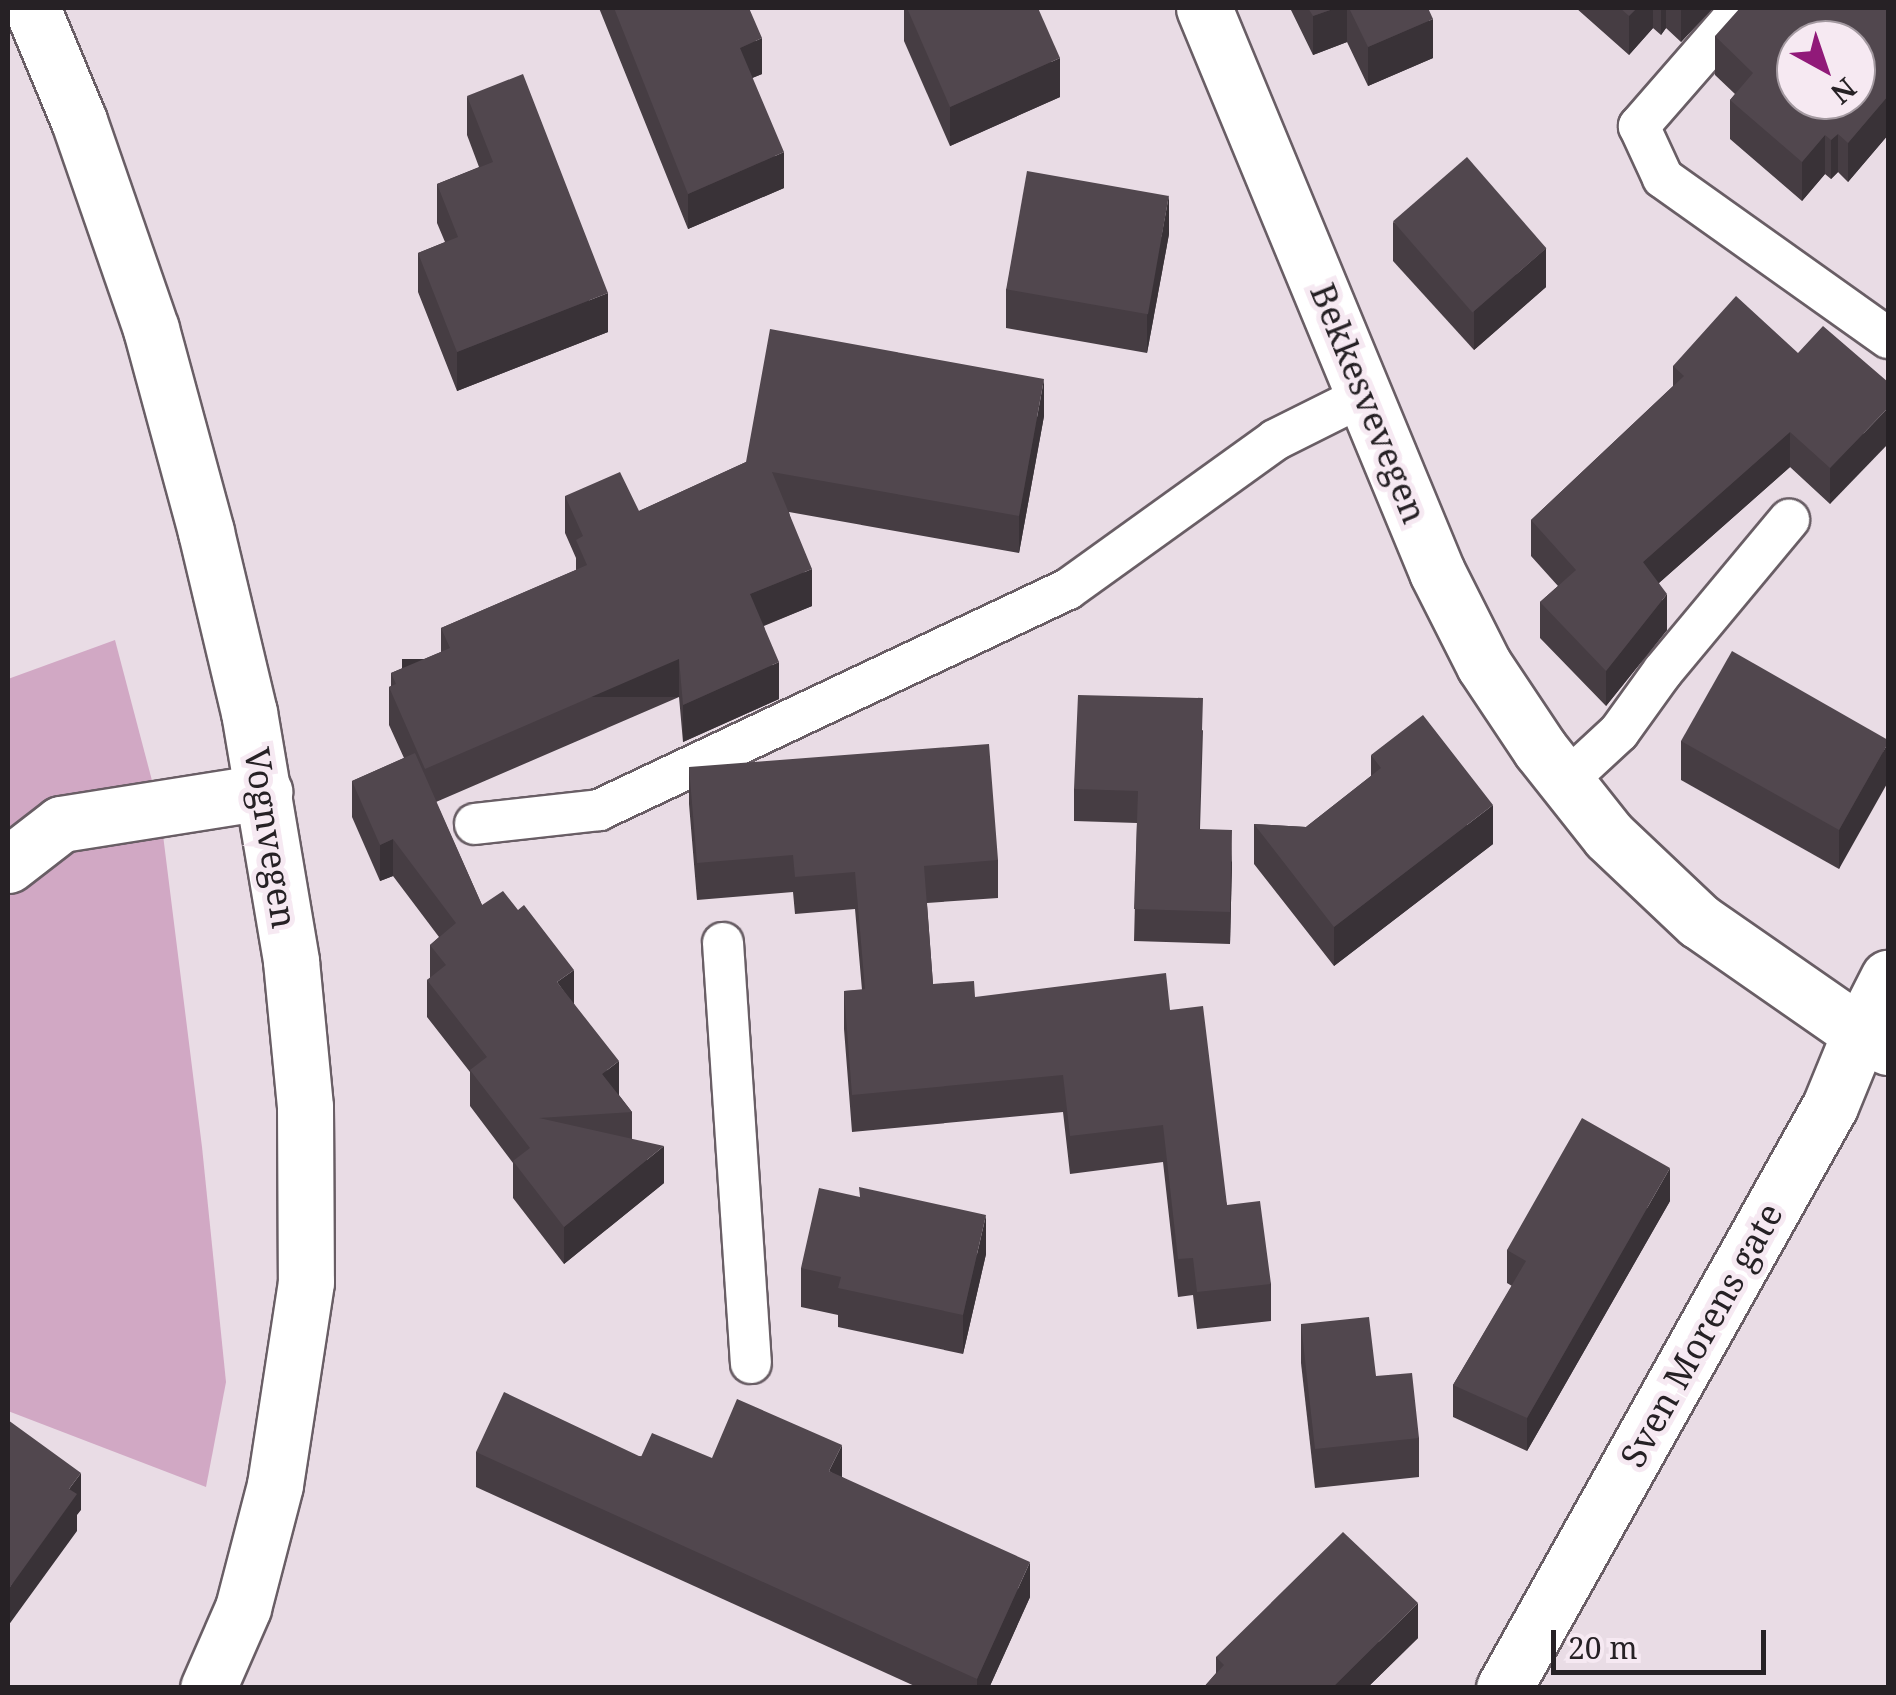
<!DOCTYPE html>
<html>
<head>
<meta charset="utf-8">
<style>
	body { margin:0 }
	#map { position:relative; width:1896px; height:1695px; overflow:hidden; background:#e9dce5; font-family:"Noto Serif",serif }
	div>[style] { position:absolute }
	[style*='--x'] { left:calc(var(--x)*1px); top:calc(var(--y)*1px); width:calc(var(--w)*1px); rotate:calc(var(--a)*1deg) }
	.green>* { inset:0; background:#d1a8c4 }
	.roads { filter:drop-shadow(2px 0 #695e65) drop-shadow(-2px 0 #695e65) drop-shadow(0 2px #695e65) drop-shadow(0 -2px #695e65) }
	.lane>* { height:40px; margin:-20px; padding:0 20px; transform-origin:20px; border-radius:20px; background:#fff }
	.street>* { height:55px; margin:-27.5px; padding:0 27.5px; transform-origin:27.5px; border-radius:27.5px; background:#fff }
	.primary>* { height:55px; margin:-27.5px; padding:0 27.5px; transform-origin:27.5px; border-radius:27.5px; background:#fff }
	.wall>* { inset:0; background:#463d43 }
	.shaded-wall>* { inset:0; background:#393237; transform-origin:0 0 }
	.building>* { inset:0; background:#51474e; transform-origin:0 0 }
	span { translate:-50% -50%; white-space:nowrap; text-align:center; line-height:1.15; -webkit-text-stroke:10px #f6e9f2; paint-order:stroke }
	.street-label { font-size:35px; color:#262125 }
	.frame { position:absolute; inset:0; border:10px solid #262125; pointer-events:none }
	.north { position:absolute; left:1776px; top:20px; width:100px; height:100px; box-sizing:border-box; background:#f6e9f2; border:2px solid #a399a0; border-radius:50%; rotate:140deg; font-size:28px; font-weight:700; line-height:40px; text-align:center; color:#262125 }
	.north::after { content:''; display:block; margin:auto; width:35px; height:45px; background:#911a79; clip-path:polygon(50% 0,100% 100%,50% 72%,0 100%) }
	.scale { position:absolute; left:1551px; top:1630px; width:215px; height:45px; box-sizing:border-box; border:5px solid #262125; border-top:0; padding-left:12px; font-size:30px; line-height:35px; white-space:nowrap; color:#262125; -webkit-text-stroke:8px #f6e9f2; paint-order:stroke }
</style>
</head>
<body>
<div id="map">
	<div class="green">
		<i style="clip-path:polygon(115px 640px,160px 811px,202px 1147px,226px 1382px,206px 1487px,8px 1411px,8px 679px)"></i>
	</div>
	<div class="roads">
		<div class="lane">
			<i style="--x:1742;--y:8;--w:157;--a:131.1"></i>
			<i style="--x:1639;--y:126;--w:57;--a:65.2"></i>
			<i style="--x:1663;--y:178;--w:276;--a:35.4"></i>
			<i style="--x:1565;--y:782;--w:74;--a:-42.8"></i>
			<i style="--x:1619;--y:732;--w:75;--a:-54.2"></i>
			<i style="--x:1663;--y:671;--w:197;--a:-50.2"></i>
			<i style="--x:475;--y:824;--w:125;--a:-6.4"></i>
			<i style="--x:599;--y:810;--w:518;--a:-25.23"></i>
			<i style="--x:1068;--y:589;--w:255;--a:-35.7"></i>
			<i style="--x:1275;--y:440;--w:101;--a:-26.6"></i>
			<i style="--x:723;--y:943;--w:421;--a:86.2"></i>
		</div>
		<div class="street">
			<i style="--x:1204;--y:8;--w:610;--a:67.55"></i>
			<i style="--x:1437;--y:572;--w:104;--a:63.2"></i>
			<i style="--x:1484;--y:665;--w:101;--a:56.3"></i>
			<i style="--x:1540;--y:749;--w:111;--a:51.6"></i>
			<i style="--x:1609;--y:836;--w:124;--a:43.4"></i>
			<i style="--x:1699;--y:921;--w:196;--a:34.8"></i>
			<i style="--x:1860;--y:1033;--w:31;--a:27"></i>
			<i style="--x:8;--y:865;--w:67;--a:-37.7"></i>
			<i style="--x:61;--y:824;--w:206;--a:-9"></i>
			<i style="--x:1504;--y:1688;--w:667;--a:-60.75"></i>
			<i style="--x:1830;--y:1106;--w:79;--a:-67.7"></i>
			<i style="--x:1860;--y:1033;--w:62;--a:-63"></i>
		</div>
		<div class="primary">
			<i style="--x:32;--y:8;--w:122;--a:67.4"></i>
			<i style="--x:79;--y:121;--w:220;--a:70.9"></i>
			<i style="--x:151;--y:329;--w:210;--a:74.8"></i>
			<i style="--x:206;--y:532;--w:185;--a:76.6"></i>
			<i style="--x:249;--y:712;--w:253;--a:80.4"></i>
			<i style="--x:291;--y:961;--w:147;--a:84.5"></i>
			<i style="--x:305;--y:1107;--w:175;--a:89.7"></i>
			<i style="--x:306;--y:1282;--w:205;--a:98.7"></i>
			<i style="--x:275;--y:1485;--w:127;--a:104.6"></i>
			<i style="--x:243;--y:1608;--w:87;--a:113.6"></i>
		</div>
	</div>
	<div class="wall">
		<i style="clip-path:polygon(599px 8px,749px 8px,762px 74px,752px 78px,784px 188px,688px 229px)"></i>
		<i style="clip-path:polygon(904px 8px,1038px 8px,1060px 97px,950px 146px,904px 41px)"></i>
		<i style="clip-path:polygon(1290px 8px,1428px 8px,1433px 58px,1368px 86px,1347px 42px,1313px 55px)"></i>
		<i style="clip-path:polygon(1576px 8px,1713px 8px,1681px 42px,1666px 28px,1661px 35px,1653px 28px,1629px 55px)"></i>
		<i style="clip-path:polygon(1888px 8px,1888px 135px,1848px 182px,1838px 172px,1831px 179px,1825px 174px,1802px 201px,1730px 139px,1730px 100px,1735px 94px,1715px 75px,1715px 36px)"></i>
		<i style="clip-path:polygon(467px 96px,608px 332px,457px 391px,418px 292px,418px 253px,445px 242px,437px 223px,437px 184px,479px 167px,467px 135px)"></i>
		<i style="clip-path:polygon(1393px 222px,1546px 287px,1474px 350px,1393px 261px)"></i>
		<i style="clip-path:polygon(1169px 234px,1147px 353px,1006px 328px,1006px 289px)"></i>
		<i style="clip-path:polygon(1798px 353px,1888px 382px,1830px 504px,1790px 467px,1659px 583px,1667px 630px,1606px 706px,1540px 638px,1540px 602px,1558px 586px,1531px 556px,1531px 520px,1673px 386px,1673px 366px)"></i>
		<i style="clip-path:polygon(1044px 416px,1019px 553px,789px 512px,812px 606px,764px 626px,779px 699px,683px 742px,679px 697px,436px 802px,482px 905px,574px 1004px,619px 1095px,632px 1112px,632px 1139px,664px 1183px,564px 1264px,513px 1198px,513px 1163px,470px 1106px,470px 1072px,427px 1017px,427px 980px,430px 978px,430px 945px,439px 937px,393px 876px,380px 881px,352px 817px,352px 781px,404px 758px,389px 725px,389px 687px,391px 686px,391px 673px,441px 652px,441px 628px,576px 570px,576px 558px,565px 533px,565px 496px,639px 511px,746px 462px)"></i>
		<i style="clip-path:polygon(1203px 730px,1200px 829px,1232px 862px,1230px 944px,1134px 941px,1137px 823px,1074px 821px,1074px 789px)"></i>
		<i style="clip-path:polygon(1888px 740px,1839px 869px,1681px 780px,1681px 741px)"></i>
		<i style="clip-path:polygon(1371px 755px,1493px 844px,1334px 966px,1254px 864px,1254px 824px,1306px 827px,1371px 776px)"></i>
		<i style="clip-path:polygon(689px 767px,998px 860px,998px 898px,927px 903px,933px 984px,975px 997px,1170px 1010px,1227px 1205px,1271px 1284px,1271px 1321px,1197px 1329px,1193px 1295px,1178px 1297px,1163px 1162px,1070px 1174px,1063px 1112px,852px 1132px,844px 1029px,844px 991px,862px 990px,855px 909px,795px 914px,793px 892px,697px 900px,689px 804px)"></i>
		<i style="clip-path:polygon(1670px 1201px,1527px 1451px,1453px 1417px,1453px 1385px,1512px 1286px,1507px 1283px,1507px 1250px)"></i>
		<i style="clip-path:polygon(986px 1254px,963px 1354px,838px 1327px,838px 1315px,801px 1307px,801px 1268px)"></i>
		<i style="clip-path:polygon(1301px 1324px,1376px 1376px,1419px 1438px,1419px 1477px,1315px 1488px,1301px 1363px)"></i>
		<i style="clip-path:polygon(476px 1452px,712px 1458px,842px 1477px,1030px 1597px,989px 1688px,919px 1688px,476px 1487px)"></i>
		<i style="clip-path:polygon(1418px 1638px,1367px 1688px,1203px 1688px,1216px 1673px,1216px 1657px)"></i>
	</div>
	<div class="shaded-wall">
		<i style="clip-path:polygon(1336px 8px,1347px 8px,1347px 42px,1313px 55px,1313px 16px)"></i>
		<i style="clip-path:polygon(1637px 8px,1653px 8px,1653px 28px,1629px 55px,1629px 16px)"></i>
		<i style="clip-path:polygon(1661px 8px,1666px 8px,1666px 28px,1661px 35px)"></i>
		<i style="clip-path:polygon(1681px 8px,1713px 8px,1681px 42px)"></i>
		<i style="clip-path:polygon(1433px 19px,1433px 58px,1368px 86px,1368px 47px)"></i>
		<i style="clip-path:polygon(762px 38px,762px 74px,740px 83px,740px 48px)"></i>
		<i style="clip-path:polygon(1060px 58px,1060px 97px,950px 146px,950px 107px)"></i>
		<i style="clip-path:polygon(1888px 96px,1888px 135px,1848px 182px,1848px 143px)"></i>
		<i style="clip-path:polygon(1838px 134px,1838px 172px,1831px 179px,1831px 140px)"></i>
		<i style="clip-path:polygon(1825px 135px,1825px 174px,1802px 201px,1802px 162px)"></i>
		<i style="clip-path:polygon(784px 152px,784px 188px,688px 229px,688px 194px)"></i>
		<i style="clip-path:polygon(1169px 195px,1169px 234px,1147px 353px,1147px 314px)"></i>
		<i style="clip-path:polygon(1546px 248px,1546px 287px,1474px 350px,1474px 311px)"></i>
		<i style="clip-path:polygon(608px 293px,608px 332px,457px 391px,457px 352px)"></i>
		<i style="clip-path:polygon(1044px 379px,1044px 416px,1019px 553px,1019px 516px)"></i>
		<i style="clip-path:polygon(1888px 408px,1888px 444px,1830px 504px,1830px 468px)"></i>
		<i style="clip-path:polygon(1790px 432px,1790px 467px,1643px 597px,1643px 562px)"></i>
		<i style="clip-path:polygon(812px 569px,812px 606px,750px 631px,750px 594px)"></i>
		<i style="clip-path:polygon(1667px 594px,1667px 630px,1606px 706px,1606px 671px)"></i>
		<i style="left:679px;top:659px;width:38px;height:277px;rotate:90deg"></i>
		<i style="clip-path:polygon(779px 662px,779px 699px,683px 742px,683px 705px)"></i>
		<i style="clip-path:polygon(1888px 743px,1888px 782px,1839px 869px,1839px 830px)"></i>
		<i style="clip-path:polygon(1493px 805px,1493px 844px,1334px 966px,1334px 927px)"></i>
		<i style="clip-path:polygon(1232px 830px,1232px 862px,1230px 944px,1230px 912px)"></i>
		<i style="clip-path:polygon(393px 839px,393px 876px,380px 881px,380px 845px)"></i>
		<i style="clip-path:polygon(574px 970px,574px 1006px,557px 982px)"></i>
		<i style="clip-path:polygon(619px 1061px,619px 1098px,602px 1074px)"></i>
		<i style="clip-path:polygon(664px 1146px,664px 1183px,564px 1264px,564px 1227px)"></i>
		<i style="clip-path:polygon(1670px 1168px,1670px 1201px,1527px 1451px,1527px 1418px)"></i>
		<i style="clip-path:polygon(986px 1215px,986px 1254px,963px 1354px,963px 1315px)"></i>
		<i style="clip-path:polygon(842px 1445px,842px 1480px,829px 1471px)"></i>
		<i style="clip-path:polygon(81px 1473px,81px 1510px,77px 1515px,77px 1531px,8px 1626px,8px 1590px,69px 1489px)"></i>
		<i style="clip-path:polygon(1030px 1562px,1030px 1597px,989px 1688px,977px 1688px,977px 1679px)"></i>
		<i style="clip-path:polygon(1418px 1603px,1418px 1638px,1367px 1688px,1332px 1688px)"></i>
	</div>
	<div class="building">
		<i style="clip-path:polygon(614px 8px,749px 8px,762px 38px,740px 48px,784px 152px,688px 194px)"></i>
		<i style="clip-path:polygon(907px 8px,1038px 8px,1060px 58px,950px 107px)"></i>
		<i style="clip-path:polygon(1308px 8px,1336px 8px,1313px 16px)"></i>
		<i style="clip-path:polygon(1349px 8px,1428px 8px,1433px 19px,1368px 47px)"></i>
		<i style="clip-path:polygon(1620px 8px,1637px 8px,1629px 16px)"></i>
		<i style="clip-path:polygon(evenodd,1740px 8px,1888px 8px,1888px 96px,1848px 143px,1838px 134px,1831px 140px,1825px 135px,1802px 162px,1730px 100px,1753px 73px,1715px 36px,1740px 8px,1796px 40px,1856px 40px,1856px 100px,1796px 100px,1796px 40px)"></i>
		<i style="clip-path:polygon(523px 74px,608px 293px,457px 352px,418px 253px,458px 237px,437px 184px,493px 162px,467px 96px)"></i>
		<i style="left:1467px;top:157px;width:121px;height:98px;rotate:49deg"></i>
		<i style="left:1027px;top:171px;width:144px;height:120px;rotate:10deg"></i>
		<i style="clip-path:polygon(1736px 296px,1798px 353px,1823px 326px,1888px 382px,1888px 408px,1830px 468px,1790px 432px,1643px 562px,1667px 594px,1606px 671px,1540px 602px,1576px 570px,1531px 520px,1684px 376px,1673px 366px)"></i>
		<i style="clip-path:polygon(770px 329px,1044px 379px,1019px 516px,772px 472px,812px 569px,750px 594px,779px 662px,683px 705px,679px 659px,425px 769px,389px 687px,396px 684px,391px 673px,450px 648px,441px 628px,587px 565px,576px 540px,583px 536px,565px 496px,620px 472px,639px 511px,746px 462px)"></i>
		<i style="clip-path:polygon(1732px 651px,1888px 740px,1888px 743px,1839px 830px,1681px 741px)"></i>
		<i style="clip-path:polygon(1078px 695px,1203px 698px,1199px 829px,1232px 830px,1230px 912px,1134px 909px,1138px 791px,1074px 789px)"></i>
		<i style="clip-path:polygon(1423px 715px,1493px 805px,1334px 927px,1254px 824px,1306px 827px,1381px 768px,1371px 755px)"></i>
		<i style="clip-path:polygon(989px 744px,998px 860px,924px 866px,933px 984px,974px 981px,975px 997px,1166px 973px,1170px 1010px,1203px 1006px,1227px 1205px,1260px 1201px,1271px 1284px,1197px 1292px,1193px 1258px,1178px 1259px,1163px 1125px,1070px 1136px,1063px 1075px,852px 1095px,844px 991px,865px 989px,855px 872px,795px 877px,793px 855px,697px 863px,689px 767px)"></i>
		<i style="clip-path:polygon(415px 753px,482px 905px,503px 891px,518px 910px,524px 905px,574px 970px,557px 982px,619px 1061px,602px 1074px,632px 1112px,539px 1118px,664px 1146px,564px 1227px,513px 1161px,530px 1148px,470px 1070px,487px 1057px,427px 980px,446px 965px,430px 945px,456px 923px,393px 839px,380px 845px,352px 781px)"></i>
		<i style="clip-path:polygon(1582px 1118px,1670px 1168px,1527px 1418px,1453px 1385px,1526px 1261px,1507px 1250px)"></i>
		<i style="clip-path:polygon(859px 1187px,986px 1215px,963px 1315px,838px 1288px,841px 1277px,801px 1268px,819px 1188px,860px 1197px)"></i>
		<i style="clip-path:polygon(1369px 1317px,1376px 1376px,1412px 1373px,1419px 1438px,1315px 1449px,1301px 1324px)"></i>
		<i style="clip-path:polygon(504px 1392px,641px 1457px,652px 1433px,712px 1458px,737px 1399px,842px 1445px,829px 1471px,1030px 1562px,977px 1679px,476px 1452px)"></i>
		<i style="clip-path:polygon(8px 1420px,81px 1473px,69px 1489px,77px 1494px,8px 1590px)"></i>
		<i style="clip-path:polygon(1343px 1532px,1418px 1603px,1332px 1688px,1203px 1688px,1224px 1665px,1216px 1657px)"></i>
	</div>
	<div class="street-label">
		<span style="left:1369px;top:403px;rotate:68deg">Bekkesvevegen</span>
		<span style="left:271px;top:838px;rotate:81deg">Vognvegen</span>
		<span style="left:1701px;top:1335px;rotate:-61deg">Sven Morens gate</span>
	</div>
	<div class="frame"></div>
	<div class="north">N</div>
	<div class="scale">20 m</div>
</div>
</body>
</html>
